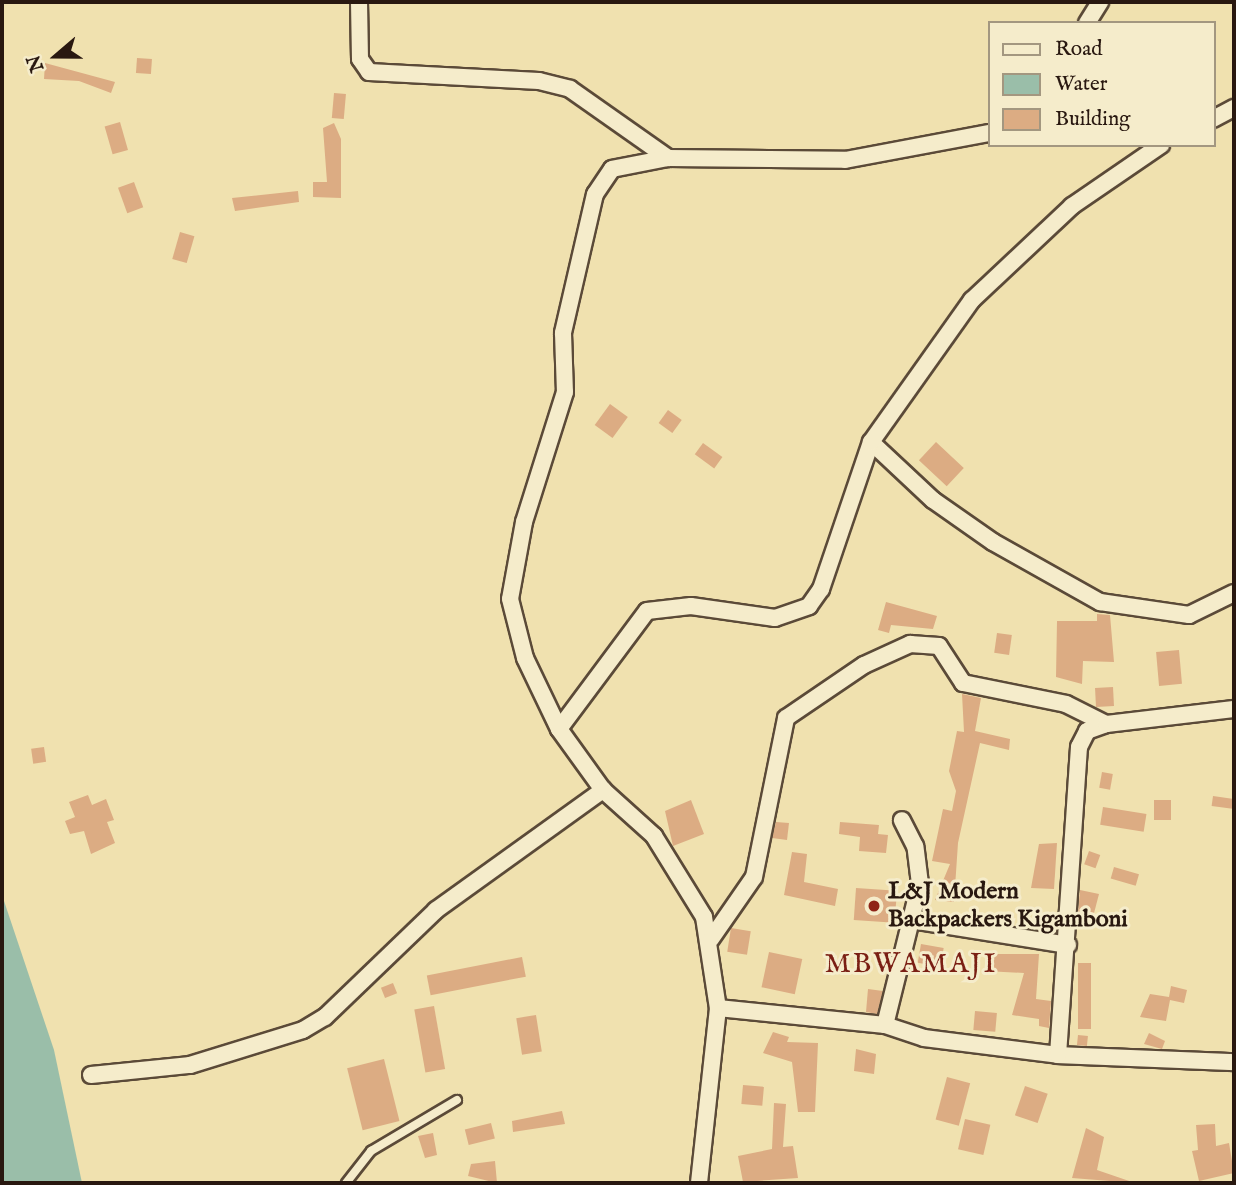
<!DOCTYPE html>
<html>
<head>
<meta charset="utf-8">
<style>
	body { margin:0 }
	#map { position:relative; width:1236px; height:1185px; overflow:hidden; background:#f0e1af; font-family:"IM FELL English",serif }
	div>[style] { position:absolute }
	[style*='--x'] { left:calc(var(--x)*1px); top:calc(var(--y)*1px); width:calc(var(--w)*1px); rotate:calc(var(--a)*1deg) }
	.water>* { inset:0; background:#9abea9 }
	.building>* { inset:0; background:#dcac83; transform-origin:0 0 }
	.roads { filter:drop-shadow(2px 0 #5b4a38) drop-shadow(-2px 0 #5b4a38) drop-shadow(0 2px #5b4a38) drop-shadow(0 -2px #5b4a38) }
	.lane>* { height:8px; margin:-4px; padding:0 4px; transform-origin:4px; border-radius:4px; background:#f5eccb }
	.street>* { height:16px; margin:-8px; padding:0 8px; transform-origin:8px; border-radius:8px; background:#f5eccb }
	.dots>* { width:19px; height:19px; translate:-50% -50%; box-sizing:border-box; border:4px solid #f5eccb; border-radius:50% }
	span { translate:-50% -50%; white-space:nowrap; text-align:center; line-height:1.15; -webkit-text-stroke:6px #f5eccb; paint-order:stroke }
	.poi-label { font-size:24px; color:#291810; font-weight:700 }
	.left { translate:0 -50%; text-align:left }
	.quarter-label { font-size:28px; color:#7a1f14; letter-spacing:2px }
	.frame { position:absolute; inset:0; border:4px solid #291810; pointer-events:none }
	.legend { position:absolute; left:988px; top:21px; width:228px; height:126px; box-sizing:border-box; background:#f5eccb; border:2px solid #a39780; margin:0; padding:9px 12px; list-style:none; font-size:21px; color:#291810 }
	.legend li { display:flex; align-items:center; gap:14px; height:35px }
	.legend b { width:35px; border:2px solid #a39780 }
	.north { position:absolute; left:21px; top:21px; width:70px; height:70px; -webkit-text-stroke:5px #f5eccb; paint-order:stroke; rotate:250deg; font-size:19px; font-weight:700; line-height:28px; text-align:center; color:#291810 }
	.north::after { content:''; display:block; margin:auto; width:24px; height:32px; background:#291810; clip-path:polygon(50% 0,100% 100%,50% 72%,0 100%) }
</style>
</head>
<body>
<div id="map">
	<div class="water">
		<i style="clip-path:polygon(2px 895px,54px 1050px,82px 1183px,2px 1183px)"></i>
	</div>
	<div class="building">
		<i style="left:137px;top:58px;width:15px;height:15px;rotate:4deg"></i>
		<i style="clip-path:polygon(45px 63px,115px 82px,111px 93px,79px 81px,44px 79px)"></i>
		<i style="left:334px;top:93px;width:12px;height:25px;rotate:5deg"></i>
		<i style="left:120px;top:122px;width:29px;height:16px;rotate:74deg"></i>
		<i style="clip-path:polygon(334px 123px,341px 139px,341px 198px,313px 197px,313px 182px,327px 182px,323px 128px)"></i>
		<i style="left:134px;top:182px;width:27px;height:17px;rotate:70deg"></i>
		<i style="clip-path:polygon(298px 191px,299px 202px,235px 211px,232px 198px)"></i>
		<i style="left:180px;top:232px;width:15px;height:28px;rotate:16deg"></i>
		<i style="left:610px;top:404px;width:22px;height:26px;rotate:36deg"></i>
		<i style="left:668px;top:410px;width:17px;height:16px;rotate:36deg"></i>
		<i style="left:936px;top:442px;width:38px;height:25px;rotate:43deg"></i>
		<i style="left:703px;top:443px;width:24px;height:14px;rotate:36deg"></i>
		<i style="clip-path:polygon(886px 602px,937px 616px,933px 629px,891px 625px,889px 633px,878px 630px)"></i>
		<i style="clip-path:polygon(1097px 614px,1110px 615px,1114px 662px,1083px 661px,1082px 684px,1056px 677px,1057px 621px,1097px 621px)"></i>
		<i style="left:997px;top:633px;width:15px;height:20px;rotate:8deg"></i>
		<i style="left:1179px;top:650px;width:34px;height:23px;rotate:85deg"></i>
		<i style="left:1113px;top:687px;width:19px;height:18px;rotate:87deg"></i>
		<i style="clip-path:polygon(962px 694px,981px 698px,975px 731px,1010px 739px,1009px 750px,980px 743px,958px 843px,954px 902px,935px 900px,950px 864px,932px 861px,943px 809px,952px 811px,956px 791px,949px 771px,957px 731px,964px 732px)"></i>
		<i style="left:44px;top:747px;width:15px;height:13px;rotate:82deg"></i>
		<i style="left:1102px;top:772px;width:11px;height:16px;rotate:10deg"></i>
		<i style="clip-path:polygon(88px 795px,92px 805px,106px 799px,114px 820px,107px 822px,115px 843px,91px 854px,84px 831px,70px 834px,65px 821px,75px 817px,69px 802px)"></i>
		<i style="left:1213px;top:796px;width:21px;height:10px;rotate:8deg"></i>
		<i style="clip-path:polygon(691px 800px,704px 834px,673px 846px,665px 811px)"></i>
		<i style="left:1154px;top:800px;width:17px;height:20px"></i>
		<i style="left:1103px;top:807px;width:44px;height:18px;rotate:9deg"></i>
		<i style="clip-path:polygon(776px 822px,789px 823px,787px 840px,772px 838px)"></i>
		<i style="clip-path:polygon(840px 822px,879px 825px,878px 834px,888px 835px,886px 853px,859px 851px,860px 837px,839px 834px)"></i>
		<i style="clip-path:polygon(1057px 843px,1054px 889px,1031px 888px,1039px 844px)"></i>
		<i style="left:1089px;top:851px;width:12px;height:14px;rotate:20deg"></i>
		<i style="clip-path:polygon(792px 852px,807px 854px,804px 882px,838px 889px,835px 906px,784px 895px)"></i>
		<i style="left:1114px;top:867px;width:26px;height:12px;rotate:16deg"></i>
		<i style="left:856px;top:888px;width:41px;height:32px;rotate:4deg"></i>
		<i style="clip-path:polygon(1080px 890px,1099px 894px,1093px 917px,1078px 913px)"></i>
		<i style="left:731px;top:928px;width:20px;height:24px;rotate:9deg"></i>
		<i style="left:921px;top:944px;width:23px;height:19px;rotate:10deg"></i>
		<i style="left:769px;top:952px;width:34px;height:36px;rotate:12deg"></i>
		<i style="clip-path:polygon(987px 954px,1039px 954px,1036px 999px,1051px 1001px,1049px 1028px,1039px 1026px,1039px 1019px,1012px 1015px,1024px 973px,985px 971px)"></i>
		<i style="left:522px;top:957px;width:20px;height:97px;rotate:79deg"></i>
		<i style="left:1078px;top:963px;width:13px;height:66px"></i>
		<i style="left:393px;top:983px;width:11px;height:13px;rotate:68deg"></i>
		<i style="clip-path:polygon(1171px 986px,1187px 990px,1184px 1003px,1170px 1000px,1166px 1021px,1140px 1017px,1150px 994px,1169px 997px)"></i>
		<i style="clip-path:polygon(868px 989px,883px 991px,877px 1014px,866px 1012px)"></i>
		<i style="left:434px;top:1006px;width:64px;height:20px;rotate:80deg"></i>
		<i style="left:975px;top:1011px;width:22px;height:19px;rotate:5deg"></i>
		<i style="left:536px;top:1015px;width:37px;height:20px;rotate:81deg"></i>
		<i style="clip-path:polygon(773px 1032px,789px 1037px,787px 1042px,818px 1043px,815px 1112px,798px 1112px,792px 1062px,763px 1053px)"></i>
		<i style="clip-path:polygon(1149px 1033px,1165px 1041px,1162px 1049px,1144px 1044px)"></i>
		<i style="left:1078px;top:1035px;width:10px;height:10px;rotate:6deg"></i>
		<i style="clip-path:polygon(856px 1049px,876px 1054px,874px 1074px,854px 1071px)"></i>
		<i style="left:384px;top:1059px;width:64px;height:38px;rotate:76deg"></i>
		<i style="left:947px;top:1077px;width:24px;height:44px;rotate:15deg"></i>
		<i style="left:743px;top:1085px;width:21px;height:19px;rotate:5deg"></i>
		<i style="left:1025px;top:1086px;width:24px;height:31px;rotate:19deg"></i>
		<i style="clip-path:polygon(774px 1103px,786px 1104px,783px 1147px,793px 1146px,798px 1178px,743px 1182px,738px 1156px,772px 1149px)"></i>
		<i style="clip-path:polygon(562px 1111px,565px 1124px,513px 1132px,512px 1121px)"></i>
		<i style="left:965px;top:1119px;width:26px;height:31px;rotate:13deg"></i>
		<i style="left:491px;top:1123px;width:16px;height:27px;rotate:76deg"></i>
		<i style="clip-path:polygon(1215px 1124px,1216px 1146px,1229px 1143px,1234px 1173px,1199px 1181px,1192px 1151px,1198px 1150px,1196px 1125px)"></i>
		<i style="clip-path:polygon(1086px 1128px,1104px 1137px,1097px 1170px,1135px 1183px,1072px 1178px)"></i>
		<i style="clip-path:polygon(433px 1133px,437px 1155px,425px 1158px,418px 1136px)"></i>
		<i style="clip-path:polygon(495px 1161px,497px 1183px,468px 1176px,471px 1164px)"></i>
	</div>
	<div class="roads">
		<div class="lane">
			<i style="--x:346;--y:1183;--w:41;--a:-52"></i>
			<i style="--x:371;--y:1151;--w:100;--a:-30.7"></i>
		</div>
		<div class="street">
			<i style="--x:359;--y:2;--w:57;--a:89"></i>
			<i style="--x:360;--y:59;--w:16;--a:55"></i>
			<i style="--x:369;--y:72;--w:170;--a:3"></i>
			<i style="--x:539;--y:81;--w:32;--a:14"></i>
			<i style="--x:570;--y:89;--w:120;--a:35.1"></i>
			<i style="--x:668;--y:158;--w:177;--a:0.6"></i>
			<i style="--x:845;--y:160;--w:147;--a:-10.6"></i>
			<i style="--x:1087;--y:23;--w:25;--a:-58"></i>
			<i style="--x:1213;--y:119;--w:24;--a:-28"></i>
			<i style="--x:668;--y:158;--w:57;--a:168.9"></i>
			<i style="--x:612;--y:169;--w:30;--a:124"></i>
			<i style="--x:595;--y:194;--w:143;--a:103"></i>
			<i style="--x:563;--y:333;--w:59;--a:88.1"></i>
			<i style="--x:565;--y:392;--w:136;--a:107.5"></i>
			<i style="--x:524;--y:522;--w:78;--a:100.3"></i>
			<i style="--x:510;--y:599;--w:61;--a:75.7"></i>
			<i style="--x:525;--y:658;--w:79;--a:64.4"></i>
			<i style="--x:559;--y:729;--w:75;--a:54.2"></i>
			<i style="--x:603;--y:790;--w:69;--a:42"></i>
			<i style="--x:654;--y:836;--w:95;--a:58.3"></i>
			<i style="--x:704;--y:917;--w:92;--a:81.3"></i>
			<i style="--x:718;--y:1008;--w:176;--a:96.2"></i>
			<i style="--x:871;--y:442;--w:85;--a:43.1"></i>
			<i style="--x:933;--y:500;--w:73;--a:35"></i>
			<i style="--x:993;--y:542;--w:123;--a:29.3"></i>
			<i style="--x:1100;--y:602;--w:90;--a:8.3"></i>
			<i style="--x:1189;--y:615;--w:50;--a:-26.1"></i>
			<i style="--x:559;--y:729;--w:147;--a:-53.3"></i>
			<i style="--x:647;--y:611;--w:44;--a:-6.5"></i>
			<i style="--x:691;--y:606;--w:85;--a:8.1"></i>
			<i style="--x:775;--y:618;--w:36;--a:-19"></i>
			<i style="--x:809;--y:606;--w:21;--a:-55"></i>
			<i style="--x:821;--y:589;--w:155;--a:-71.2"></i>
			<i style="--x:871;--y:442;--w:174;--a:-54.6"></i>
			<i style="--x:972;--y:300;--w:137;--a:-43.2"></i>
			<i style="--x:1072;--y:206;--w:108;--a:-34.4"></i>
			<i style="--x:912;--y:920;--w:158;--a:9.1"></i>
			<i style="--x:711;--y:939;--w:75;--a:-55.3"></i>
			<i style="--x:754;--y:877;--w:162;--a:-78.6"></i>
			<i style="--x:786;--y:718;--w:94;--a:-34.2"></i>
			<i style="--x:864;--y:665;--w:51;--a:-24.5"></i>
			<i style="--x:910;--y:644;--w:29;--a:4"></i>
			<i style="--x:939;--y:646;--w:44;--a:57"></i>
			<i style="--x:963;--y:683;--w:105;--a:11.5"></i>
			<i style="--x:1066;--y:704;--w:45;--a:26.6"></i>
			<i style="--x:718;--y:1008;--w:168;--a:5.8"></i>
			<i style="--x:885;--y:1025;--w:41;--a:18.4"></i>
			<i style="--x:924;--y:1038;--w:135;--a:7.2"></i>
			<i style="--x:1058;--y:1055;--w:176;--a:2.3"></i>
			<i style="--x:885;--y:1025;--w:145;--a:-76.1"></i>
			<i style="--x:920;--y:884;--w:38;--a:-97"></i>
			<i style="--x:915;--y:846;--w:29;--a:-117"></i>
			<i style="--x:1058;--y:1055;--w:309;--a:-86.1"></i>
			<i style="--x:1079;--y:747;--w:18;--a:-63"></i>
			<i style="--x:1087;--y:731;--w:20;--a:-20"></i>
			<i style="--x:1106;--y:724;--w:129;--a:-6.7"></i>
			<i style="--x:91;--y:1075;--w:100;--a:-5.8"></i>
			<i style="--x:190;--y:1065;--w:118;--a:-17.2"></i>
			<i style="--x:303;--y:1030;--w:26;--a:-31"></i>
			<i style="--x:325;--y:1017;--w:154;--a:-43.9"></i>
			<i style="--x:436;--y:910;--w:206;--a:-35.7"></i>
		</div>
	</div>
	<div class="dots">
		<i style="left:874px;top:906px;background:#8f2418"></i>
	</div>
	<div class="poi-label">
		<span class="left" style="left:888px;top:906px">L&amp;J Modern<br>Backpackers Kigamboni</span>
	</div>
	<div class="quarter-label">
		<span style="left:911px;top:965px">MBWAMAJI</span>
	</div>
	<div class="frame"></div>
	<ul class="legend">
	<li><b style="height:9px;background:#f5eccb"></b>Road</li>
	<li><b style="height:19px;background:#9abea9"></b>Water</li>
	<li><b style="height:19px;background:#dcac83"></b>Building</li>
	</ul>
	<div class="north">N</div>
</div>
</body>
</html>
